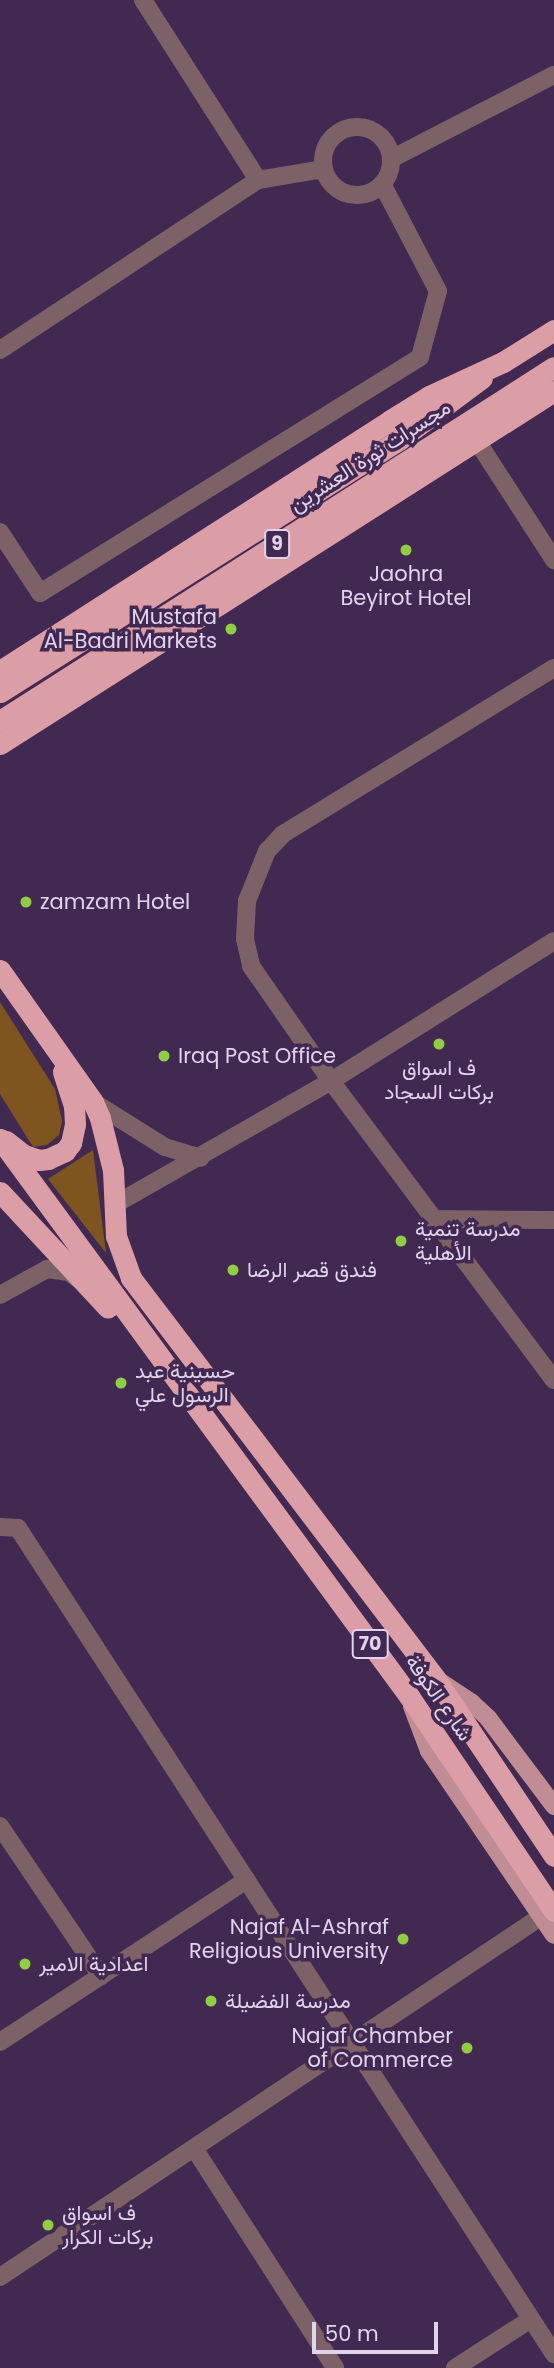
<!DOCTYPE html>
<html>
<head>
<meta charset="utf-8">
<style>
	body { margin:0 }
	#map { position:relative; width:554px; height:2368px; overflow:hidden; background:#422952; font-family:Poppins,Vazirmatn,sans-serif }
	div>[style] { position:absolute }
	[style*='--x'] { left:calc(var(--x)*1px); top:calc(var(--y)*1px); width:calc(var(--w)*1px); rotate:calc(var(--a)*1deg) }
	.green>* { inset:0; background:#7f551f }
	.minor>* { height:18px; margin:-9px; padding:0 9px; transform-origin:9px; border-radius:9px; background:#7c6266 }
	.minor>.ring { margin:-9px; padding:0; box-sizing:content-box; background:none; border:18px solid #7c6266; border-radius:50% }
	.major>* { height:18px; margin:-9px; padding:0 9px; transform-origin:9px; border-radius:9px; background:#c18d94 }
	.highway>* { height:21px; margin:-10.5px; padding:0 10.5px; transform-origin:10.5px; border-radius:10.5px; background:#dc9ea6 }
	.highway-bridge>* { height:21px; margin:-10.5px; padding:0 10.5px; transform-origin:10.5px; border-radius:10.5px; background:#dc9ea6 }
	.dots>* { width:19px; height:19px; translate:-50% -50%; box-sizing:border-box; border:4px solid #422952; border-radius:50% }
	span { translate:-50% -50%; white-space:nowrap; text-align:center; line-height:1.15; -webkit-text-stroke:7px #422952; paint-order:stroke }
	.shield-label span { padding:2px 5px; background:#422952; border:2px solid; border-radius:5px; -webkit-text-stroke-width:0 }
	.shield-label { font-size:19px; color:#e1d3ec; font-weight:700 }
	.street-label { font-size:21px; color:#e1d3ec }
	.poi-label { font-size:21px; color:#e1d3ec }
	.right { translate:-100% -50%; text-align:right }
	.left { translate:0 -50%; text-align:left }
	.scale { position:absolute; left:312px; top:2322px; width:126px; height:32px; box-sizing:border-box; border:4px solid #e1d3ec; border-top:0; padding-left:9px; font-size:21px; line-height:24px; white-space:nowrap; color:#e1d3ec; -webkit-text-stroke:5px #422952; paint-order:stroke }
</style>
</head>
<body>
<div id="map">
	<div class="green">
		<i style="clip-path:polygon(0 1002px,55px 1089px,62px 1121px,59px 1135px,47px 1145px,33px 1147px,0 1094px)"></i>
		<i style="clip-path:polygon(93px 1150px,106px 1253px,48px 1179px)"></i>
	</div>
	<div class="minor">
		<i style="--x:143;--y:0;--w:214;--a:57.4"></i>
		<i class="ring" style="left:323px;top:127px;width:50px;height:50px"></i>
		<i style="--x:391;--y:159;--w:183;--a:-27.3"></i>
		<i style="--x:0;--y:350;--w:309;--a:-33.4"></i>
		<i style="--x:258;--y:180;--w:67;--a:-9.5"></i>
		<i style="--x:477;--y:441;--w:142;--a:57.1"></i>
		<i style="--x:0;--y:532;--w:73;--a:56.7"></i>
		<i style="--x:40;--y:593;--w:447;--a:-31.8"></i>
		<i style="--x:420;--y:357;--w:68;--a:-74.7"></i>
		<i style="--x:438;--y:291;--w:121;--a:-117.6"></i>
		<i style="--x:554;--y:668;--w:319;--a:148.5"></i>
		<i style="--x:282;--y:835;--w:22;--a:133"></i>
		<i style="--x:267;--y:851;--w:54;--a:111.8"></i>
		<i style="--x:247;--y:901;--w:38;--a:93"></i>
		<i style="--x:245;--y:939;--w:28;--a:77"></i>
		<i style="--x:251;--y:966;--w:140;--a:55.2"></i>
		<i style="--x:331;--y:1081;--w:373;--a:53.3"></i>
		<i style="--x:93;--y:1102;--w:85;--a:32"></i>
		<i style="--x:165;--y:1147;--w:37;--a:17"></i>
		<i style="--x:114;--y:1205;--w:250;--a:-29.7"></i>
		<i style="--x:331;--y:1081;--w:263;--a:-32.1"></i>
		<i style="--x:432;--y:1219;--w:122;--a:0.5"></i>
		<i style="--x:0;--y:1295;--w:54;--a:-29"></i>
		<i style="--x:47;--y:1269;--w:22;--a:8"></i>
		<i style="--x:69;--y:1272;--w:11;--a:38"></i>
		<i style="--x:0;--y:1527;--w:18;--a:3"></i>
		<i style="--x:18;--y:1528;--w:985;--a:57.02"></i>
		<i style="--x:0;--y:1826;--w:181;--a:56"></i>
		<i style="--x:0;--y:2042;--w:295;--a:-33.3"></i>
		<i style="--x:194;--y:2148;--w:261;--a:57.3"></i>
		<i style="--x:0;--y:2277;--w:651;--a:-33.67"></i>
		<i style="--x:455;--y:2368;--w:90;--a:-32.8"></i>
	</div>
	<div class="major">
		<i style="--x:436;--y:1679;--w:43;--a:33.7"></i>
		<i style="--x:472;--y:1703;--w:22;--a:43"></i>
		<i style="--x:488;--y:1718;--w:110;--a:53.1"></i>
		<i style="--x:412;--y:1706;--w:48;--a:69.3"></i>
		<i style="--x:429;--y:1751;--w:222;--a:55.8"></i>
	</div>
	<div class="highway">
		<i style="--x:400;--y:439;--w:102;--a:-36.6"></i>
		<i style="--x:0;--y:671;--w:462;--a:-32.7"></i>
		<i style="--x:389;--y:421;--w:47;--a:-32"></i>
		<i style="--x:429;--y:396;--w:81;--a:-24.7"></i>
		<i style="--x:503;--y:362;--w:60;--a:-32.1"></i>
		<i style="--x:0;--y:744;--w:657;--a:-32.5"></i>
		<i style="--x:0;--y:970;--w:161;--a:54.8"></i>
		<i style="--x:93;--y:1102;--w:17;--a:66"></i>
		<i style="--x:100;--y:1118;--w:54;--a:76"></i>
		<i style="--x:113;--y:1170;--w:66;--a:87.4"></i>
		<i style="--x:116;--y:1236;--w:45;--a:70.3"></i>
		<i style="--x:131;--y:1278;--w:502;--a:52.77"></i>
		<i style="--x:435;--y:1678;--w:214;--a:56.2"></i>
		<i style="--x:0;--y:1139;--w:691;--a:53.71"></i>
		<i style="--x:409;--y:1696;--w:259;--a:56"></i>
		<i style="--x:6;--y:1141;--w:23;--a:38"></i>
		<i style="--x:24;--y:1155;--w:16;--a:18"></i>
		<i style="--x:39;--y:1160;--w:9;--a:-6"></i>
		<i style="--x:48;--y:1159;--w:19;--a:-25"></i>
		<i style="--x:65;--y:1151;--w:10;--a:-53"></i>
		<i style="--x:71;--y:1143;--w:19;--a:-78"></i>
		<i style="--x:75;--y:1124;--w:18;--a:-93"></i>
		<i style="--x:74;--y:1106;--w:36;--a:-108"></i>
		<i style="--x:0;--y:1192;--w:158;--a:47"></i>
	</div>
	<div class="highway-bridge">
		<i style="--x:0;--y:692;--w:473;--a:-32.3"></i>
		<i style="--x:0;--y:721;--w:657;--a:-32.58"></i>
	</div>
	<div class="dots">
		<i style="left:406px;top:550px;background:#90cd40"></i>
		<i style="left:231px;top:629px;background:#90cd40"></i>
		<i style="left:26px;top:902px;background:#90cd40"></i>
		<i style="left:439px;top:1044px;background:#90cd40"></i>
		<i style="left:164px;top:1056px;background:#90cd40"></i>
		<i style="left:401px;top:1241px;background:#90cd40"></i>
		<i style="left:233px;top:1270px;background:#90cd40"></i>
		<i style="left:121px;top:1383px;background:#90cd40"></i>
		<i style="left:403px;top:1939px;background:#90cd40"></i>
		<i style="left:25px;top:1964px;background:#90cd40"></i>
		<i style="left:211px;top:2001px;background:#90cd40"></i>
		<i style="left:467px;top:2048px;background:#90cd40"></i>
		<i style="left:48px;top:2225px;background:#90cd40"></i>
	</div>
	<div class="shield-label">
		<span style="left:277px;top:544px">9</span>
		<span style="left:370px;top:1644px">70</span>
	</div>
	<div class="street-label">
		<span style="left:370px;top:456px;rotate:-33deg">مجسرات ثورة العشرين</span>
		<span style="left:439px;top:1698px;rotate:55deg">شارع الكوفة</span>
	</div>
	<div class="poi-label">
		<span style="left:406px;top:586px">Jaohra<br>Beyirot Hotel</span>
		<span class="right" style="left:217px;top:629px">Mustafa<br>Al-Badri Markets</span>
		<span class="left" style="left:40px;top:902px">zamzam Hotel</span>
		<span class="left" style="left:178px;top:1056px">Iraq Post Office</span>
		<span style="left:439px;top:1080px">ف اسواق<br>بركات السجاد</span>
		<span class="left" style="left:415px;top:1241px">مدرسة تنمية<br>الأهلية</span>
		<span class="left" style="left:247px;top:1270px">فندق قصر الرضا</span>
		<span class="left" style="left:135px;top:1383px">حسينية عبد<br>الرسول علي</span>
		<span class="right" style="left:389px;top:1939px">Najaf Al-Ashraf<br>Religious University</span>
		<span class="left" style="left:39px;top:1964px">اعدادية الامير</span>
		<span class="left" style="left:225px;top:2001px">مدرسة الفضيلة</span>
		<span class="right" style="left:453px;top:2048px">Najaf Chamber<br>of Commerce</span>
		<span class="left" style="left:62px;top:2225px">ف اسواق<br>بركات الكرار</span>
	</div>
	<div class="scale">50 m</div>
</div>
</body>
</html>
